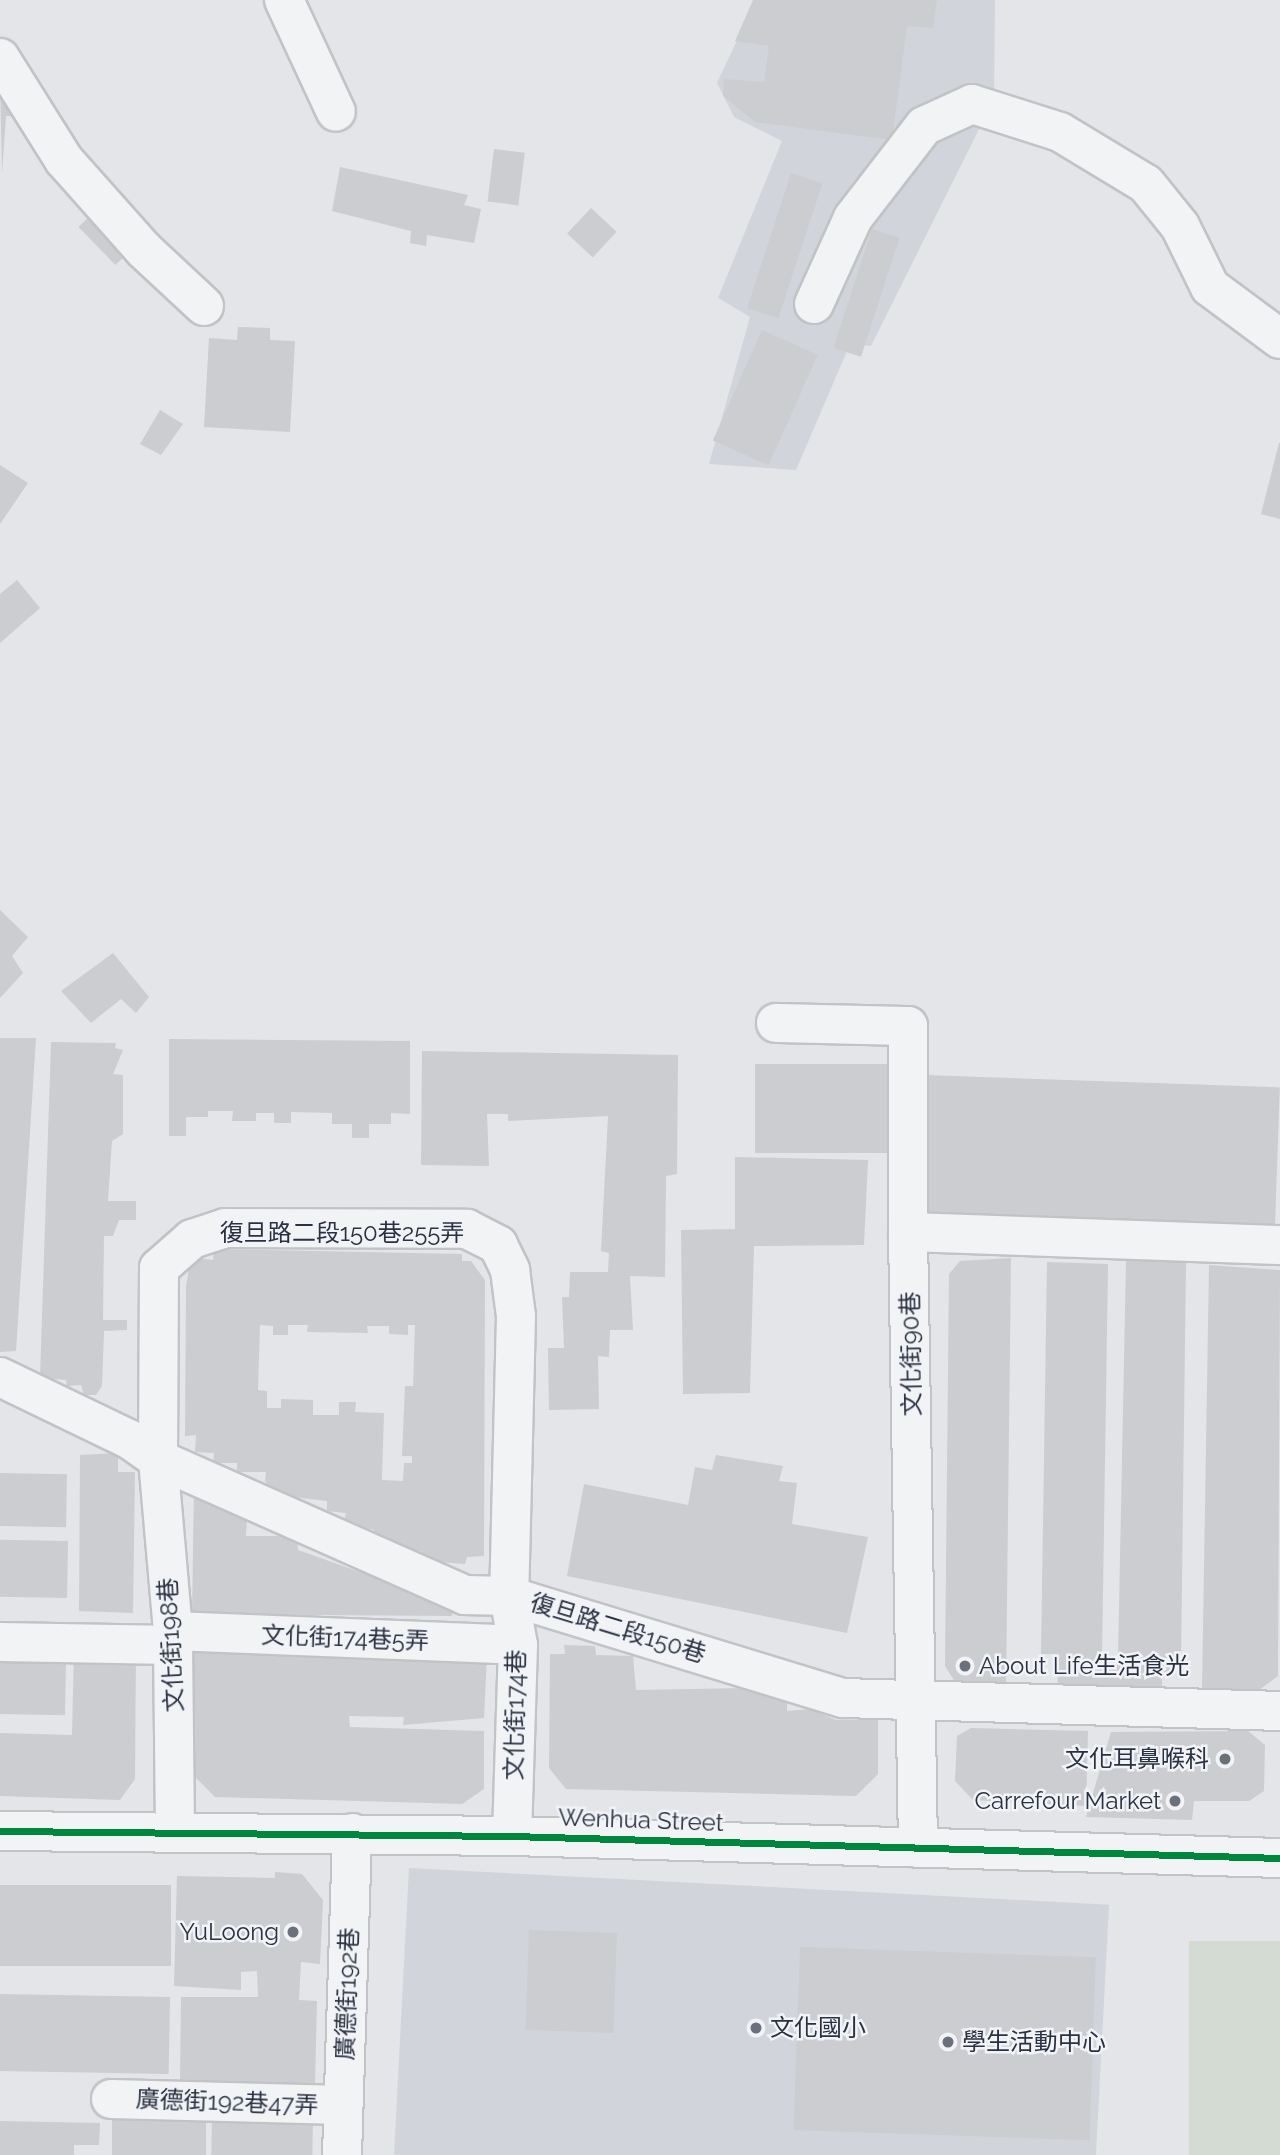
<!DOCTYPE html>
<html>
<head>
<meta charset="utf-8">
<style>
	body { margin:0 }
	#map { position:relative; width:1280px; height:2155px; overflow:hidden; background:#e3e5e8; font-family:Raleway,"Noto Sans TC",sans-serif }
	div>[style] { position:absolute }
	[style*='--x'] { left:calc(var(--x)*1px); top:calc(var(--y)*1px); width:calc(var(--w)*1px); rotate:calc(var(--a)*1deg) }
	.built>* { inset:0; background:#d1d4db; transform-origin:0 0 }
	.green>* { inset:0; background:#d3dbd3; transform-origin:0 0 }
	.building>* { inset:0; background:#cbcdd0; transform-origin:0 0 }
	.roads { filter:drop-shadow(2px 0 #c1c3c6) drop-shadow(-2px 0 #c1c3c6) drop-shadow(0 2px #c1c3c6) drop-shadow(0 -2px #c1c3c6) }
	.minor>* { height:38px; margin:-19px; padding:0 19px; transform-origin:19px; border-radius:19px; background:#f2f3f5 }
	.cycleway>* { height:7px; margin:-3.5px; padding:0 3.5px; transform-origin:3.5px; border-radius:3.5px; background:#00873e }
	.dots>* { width:19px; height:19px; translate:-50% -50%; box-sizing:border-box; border:4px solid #f1f3f7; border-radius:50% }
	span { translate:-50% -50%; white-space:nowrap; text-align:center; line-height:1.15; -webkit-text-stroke:5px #f1f3f7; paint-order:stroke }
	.street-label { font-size:24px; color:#2a3241 }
	.poi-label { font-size:24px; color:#2a3241 }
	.left { translate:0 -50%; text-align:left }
	.right { translate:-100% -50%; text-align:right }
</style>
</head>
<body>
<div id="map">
	<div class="built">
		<i style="clip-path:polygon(756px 0,995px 0,994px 99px,871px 346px,850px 344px,796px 470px,709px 464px,750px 317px,718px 298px,782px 141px,734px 117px,717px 83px)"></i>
		<i style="left:409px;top:1868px;width:701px;height:287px;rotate:3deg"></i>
	</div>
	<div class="green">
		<i style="left:1189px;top:1941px;width:91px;height:214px"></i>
	</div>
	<div class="building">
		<i style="clip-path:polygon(753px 0,937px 0,933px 28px,907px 26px,892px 140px,755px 122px,723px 96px,724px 79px,764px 82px,769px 46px,735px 41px)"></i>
		<i style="clip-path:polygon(0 80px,16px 116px,6px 116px,2px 173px)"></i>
		<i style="left:494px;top:149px;width:31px;height:53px;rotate:7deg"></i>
		<i style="clip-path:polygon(340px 167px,468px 195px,464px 205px,481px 209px,474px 243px,427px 235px,426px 246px,410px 243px,411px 231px,332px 211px)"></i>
		<i style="left:791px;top:173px;width:33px;height:142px;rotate:18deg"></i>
		<i style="left:591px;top:208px;width:35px;height:35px;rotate:43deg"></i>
		<i style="left:93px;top:213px;width:53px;height:20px;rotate:46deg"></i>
		<i style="left:872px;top:229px;width:29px;height:125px;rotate:18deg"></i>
		<i style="clip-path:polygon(238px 327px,270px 328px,270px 340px,295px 341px,290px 432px,204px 427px,209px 338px,237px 340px)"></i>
		<i style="left:762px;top:330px;width:61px;height:121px;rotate:24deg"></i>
		<i style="clip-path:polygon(160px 410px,183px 424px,161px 455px,140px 444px)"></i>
		<i style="clip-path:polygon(1279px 443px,1280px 443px,1280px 519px,1261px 514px)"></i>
		<i style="clip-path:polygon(0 465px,28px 483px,0 524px)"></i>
		<i style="clip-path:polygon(17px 580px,40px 608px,0 643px,0 594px)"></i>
		<i style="clip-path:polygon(0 910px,28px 937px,12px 956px,23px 973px,0 998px)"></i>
		<i style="clip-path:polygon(113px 953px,149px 997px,136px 1013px,121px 999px,91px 1023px,61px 991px)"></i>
		<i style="clip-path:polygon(0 1038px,36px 1038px,16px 1351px,0 1352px)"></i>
		<i style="clip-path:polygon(169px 1039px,410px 1041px,410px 1114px,391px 1113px,391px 1124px,369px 1124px,369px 1138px,352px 1138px,352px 1124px,332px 1124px,332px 1113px,291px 1112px,291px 1123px,274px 1123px,274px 1113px,256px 1113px,256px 1121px,232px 1121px,233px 1111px,208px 1111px,208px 1117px,186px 1117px,186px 1136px,169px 1136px)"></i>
		<i style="clip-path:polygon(51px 1042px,116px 1043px,115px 1048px,123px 1050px,113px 1074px,123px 1075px,123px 1134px,112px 1141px,108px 1201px,136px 1201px,136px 1220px,119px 1220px,113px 1236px,104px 1236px,103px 1320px,127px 1320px,127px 1330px,104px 1331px,102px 1386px,96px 1395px,84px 1395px,81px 1385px,67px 1386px,66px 1380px,40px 1378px)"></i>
		<i style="clip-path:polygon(422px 1051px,678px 1055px,677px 1174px,666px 1176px,665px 1277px,630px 1276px,633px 1330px,610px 1330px,609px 1357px,598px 1356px,599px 1409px,549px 1410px,548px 1348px,564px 1348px,562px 1297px,569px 1297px,570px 1272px,608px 1272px,609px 1253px,601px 1251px,608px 1116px,508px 1121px,508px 1114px,487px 1114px,489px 1166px,421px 1165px)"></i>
		<i style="left:755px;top:1064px;width:132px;height:89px"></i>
		<i style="left:925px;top:1075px;width:355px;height:138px;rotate:2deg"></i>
		<i style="clip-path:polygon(735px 1157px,868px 1160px,864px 1245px,754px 1246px,750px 1393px,683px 1394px,681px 1230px,735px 1229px)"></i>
		<i style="clip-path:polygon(evenodd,214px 1249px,462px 1254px,462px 1261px,471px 1261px,485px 1280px,484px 1556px,467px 1557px,465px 1564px,423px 1561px,423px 1552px,383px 1544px,384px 1536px,374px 1536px,374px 1530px,344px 1522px,346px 1513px,327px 1511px,327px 1501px,276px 1495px,265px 1481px,266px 1472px,237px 1472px,237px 1463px,213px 1463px,214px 1453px,195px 1452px,196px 1435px,185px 1436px,186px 1287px,189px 1268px,198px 1258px,213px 1260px,214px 1249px,260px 1325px,273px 1326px,273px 1335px,288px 1335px,288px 1325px,308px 1325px,307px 1332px,368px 1333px,367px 1326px,389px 1326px,389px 1334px,408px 1335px,408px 1325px,415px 1325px,413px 1386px,405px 1386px,402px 1456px,412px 1456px,412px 1463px,404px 1463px,403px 1481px,382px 1480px,384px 1413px,355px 1412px,356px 1402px,339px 1402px,339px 1415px,313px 1415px,313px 1400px,281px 1399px,281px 1408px,267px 1408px,267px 1391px,258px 1390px,260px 1325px)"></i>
		<i style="clip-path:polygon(1011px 1258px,1006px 1688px,957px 1685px,945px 1666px,949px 1274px,960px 1261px)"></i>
		<i style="clip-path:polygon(1126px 1261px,1186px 1261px,1181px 1664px,1173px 1666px,1172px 1676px,1162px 1675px,1162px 1695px,1058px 1696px,1057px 1654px,1041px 1654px,1047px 1262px,1108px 1264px,1102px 1659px,1118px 1657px)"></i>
		<i style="clip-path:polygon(1209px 1265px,1280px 1270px,1278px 1676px,1259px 1690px,1202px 1690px)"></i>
		<i style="clip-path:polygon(118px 1453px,118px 1472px,135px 1472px,133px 1613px,79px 1611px,80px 1455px)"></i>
		<i style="clip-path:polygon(716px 1455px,783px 1466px,779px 1481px,797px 1483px,792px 1524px,868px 1537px,847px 1633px,567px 1576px,584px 1484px,688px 1505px,695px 1467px,712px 1470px)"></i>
		<i style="left:0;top:1473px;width:67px;height:53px;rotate:1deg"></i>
		<i style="clip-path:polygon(194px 1485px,247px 1514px,246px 1536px,297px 1536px,298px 1550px,453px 1605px,452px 1616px,192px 1614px)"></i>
		<i style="left:68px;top:1541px;width:57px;height:68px;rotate:91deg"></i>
		<i style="clip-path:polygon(564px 1645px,595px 1646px,596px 1655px,633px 1656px,636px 1690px,747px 1688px,787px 1703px,787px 1711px,810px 1709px,836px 1720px,878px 1719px,878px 1774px,856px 1796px,566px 1789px,549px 1768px,550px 1654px,565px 1654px)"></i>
		<i style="clip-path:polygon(74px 1648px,136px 1649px,135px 1779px,120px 1800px,0 1796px,0 1733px,72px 1735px)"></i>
		<i style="clip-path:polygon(193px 1649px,487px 1654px,484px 1718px,403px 1725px,404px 1717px,349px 1716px,350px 1727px,484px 1731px,484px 1789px,462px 1804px,215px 1797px,189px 1771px)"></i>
		<i style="left:0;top:1657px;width:66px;height:57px;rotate:1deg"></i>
		<i style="clip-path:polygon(971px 1728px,1088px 1731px,1086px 1806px,973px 1800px,955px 1781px,957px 1736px)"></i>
		<i style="clip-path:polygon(1248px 1731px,1265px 1745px,1264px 1791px,1249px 1801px,1194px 1801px,1192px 1820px,1086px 1817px,1111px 1732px)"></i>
		<i style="clip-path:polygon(275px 1872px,302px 1874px,323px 1900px,320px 1964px,301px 1962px,299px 2000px,317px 2001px,315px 2086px,180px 2082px,181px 1997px,258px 1997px,257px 1971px,241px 1972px,241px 1990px,174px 1986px,177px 1876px,275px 1878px)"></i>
		<i style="left:0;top:1885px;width:171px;height:81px"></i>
		<i style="left:529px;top:1930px;width:88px;height:100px;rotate:2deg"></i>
		<i style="left:800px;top:1947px;width:296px;height:183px;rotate:2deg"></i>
		<i style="left:0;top:1994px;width:170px;height:77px;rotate:1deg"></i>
		<i style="left:212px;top:2116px;width:101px;height:39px;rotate:1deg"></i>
		<i style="left:112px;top:2119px;width:94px;height:36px"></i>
		<i style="clip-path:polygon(0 2121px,100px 2123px,99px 2145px,74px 2145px,74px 2155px,0 2155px)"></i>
	</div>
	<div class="roads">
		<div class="minor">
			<i style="--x:284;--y:0;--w:123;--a:65.1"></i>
			<i style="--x:0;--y:58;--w:120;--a:57.9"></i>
			<i style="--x:64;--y:160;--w:120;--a:48.4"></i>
			<i style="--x:144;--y:250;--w:82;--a:43"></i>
			<i style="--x:814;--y:304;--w:94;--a:-65.6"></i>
			<i style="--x:853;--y:218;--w:116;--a:-52.3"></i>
			<i style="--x:924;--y:126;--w:53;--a:-24.6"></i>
			<i style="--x:972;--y:104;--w:92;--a:17.7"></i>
			<i style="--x:1060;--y:132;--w:100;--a:31.2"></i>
			<i style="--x:1146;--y:184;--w:54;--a:51"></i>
			<i style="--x:1180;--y:226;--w:68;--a:63.8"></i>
			<i style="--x:1210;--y:287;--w:87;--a:36.6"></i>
			<i style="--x:776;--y:1023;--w:132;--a:1.3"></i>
			<i style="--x:908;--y:1026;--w:206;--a:90"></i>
			<i style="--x:0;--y:1377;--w:143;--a:25.7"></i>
			<i style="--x:129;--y:1439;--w:35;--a:35"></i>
			<i style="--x:158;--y:1459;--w:336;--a:23.9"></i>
			<i style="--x:465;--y:1595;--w:44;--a:1.3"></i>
			<i style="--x:509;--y:1596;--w:349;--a:17"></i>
			<i style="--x:843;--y:1698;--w:437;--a:1.7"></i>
			<i style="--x:173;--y:1631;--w:345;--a:2.3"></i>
			<i style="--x:0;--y:1642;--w:173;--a:1"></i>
			<i style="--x:0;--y:1831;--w:512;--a:0.56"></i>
			<i style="--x:512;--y:1836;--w:768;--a:1.64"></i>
			<i style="--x:175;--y:1832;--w:201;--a:-90.6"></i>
			<i style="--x:173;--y:1631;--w:173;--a:-95"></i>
			<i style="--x:158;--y:1459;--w:191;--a:-89.7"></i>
			<i style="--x:159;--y:1268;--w:44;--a:-41.3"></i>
			<i style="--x:192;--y:1239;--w:35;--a:-18"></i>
			<i style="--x:225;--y:1228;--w:242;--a:0.2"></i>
			<i style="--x:467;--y:1229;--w:35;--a:27"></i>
			<i style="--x:498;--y:1245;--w:28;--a:64"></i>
			<i style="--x:510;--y:1270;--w:46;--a:82.6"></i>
			<i style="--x:516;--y:1316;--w:280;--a:91.4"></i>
			<i style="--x:509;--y:1596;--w:50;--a:79.6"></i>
			<i style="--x:518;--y:1645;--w:191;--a:91.8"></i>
			<i style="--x:918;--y:1848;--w:616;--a:-90.93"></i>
			<i style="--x:908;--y:1232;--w:372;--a:2"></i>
			<i style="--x:111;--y:2099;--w:232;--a:1.5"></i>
			<i style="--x:342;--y:2155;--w:322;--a:-88.2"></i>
		</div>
	</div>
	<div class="cycleway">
		<i style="--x:0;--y:1831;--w:512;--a:0.56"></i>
		<i style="--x:512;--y:1836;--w:768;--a:1.64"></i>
	</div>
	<div class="dots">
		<i style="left:965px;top:1666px;background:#6b717b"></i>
		<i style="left:1225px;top:1759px;background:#6b717b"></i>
		<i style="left:1175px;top:1801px;background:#6b717b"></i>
		<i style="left:293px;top:1932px;background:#6b717b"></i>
		<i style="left:756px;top:2028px;background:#6b717b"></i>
		<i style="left:948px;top:2042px;background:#6b717b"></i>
	</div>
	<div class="street-label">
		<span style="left:342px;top:1233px">復旦路二段150巷255弄</span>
		<span style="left:911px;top:1354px;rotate:-91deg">文化街90巷</span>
		<span style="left:618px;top:1628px;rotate:17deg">復旦路二段150巷</span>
		<span style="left:345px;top:1638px;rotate:2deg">文化街174巷5弄</span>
		<span style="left:171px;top:1645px;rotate:-93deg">文化街198巷</span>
		<span style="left:515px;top:1715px;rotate:-89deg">文化街174巷</span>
		<span style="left:641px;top:1820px;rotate:2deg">Wenhua Street</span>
		<span style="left:347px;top:1994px;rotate:-88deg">廣德街192巷</span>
		<span style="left:227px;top:2102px;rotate:2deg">廣德街192巷47弄</span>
	</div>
	<div class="poi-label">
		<span class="left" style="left:979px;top:1666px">About Life生活食光</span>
		<span class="right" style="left:1209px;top:1759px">文化耳鼻喉科</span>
		<span class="right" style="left:1161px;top:1801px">Carrefour Market</span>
		<span class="right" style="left:279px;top:1932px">YuLoong</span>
		<span class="left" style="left:770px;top:2028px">文化國小</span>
		<span class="left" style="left:962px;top:2042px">學生活動中心</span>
	</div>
</div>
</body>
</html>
